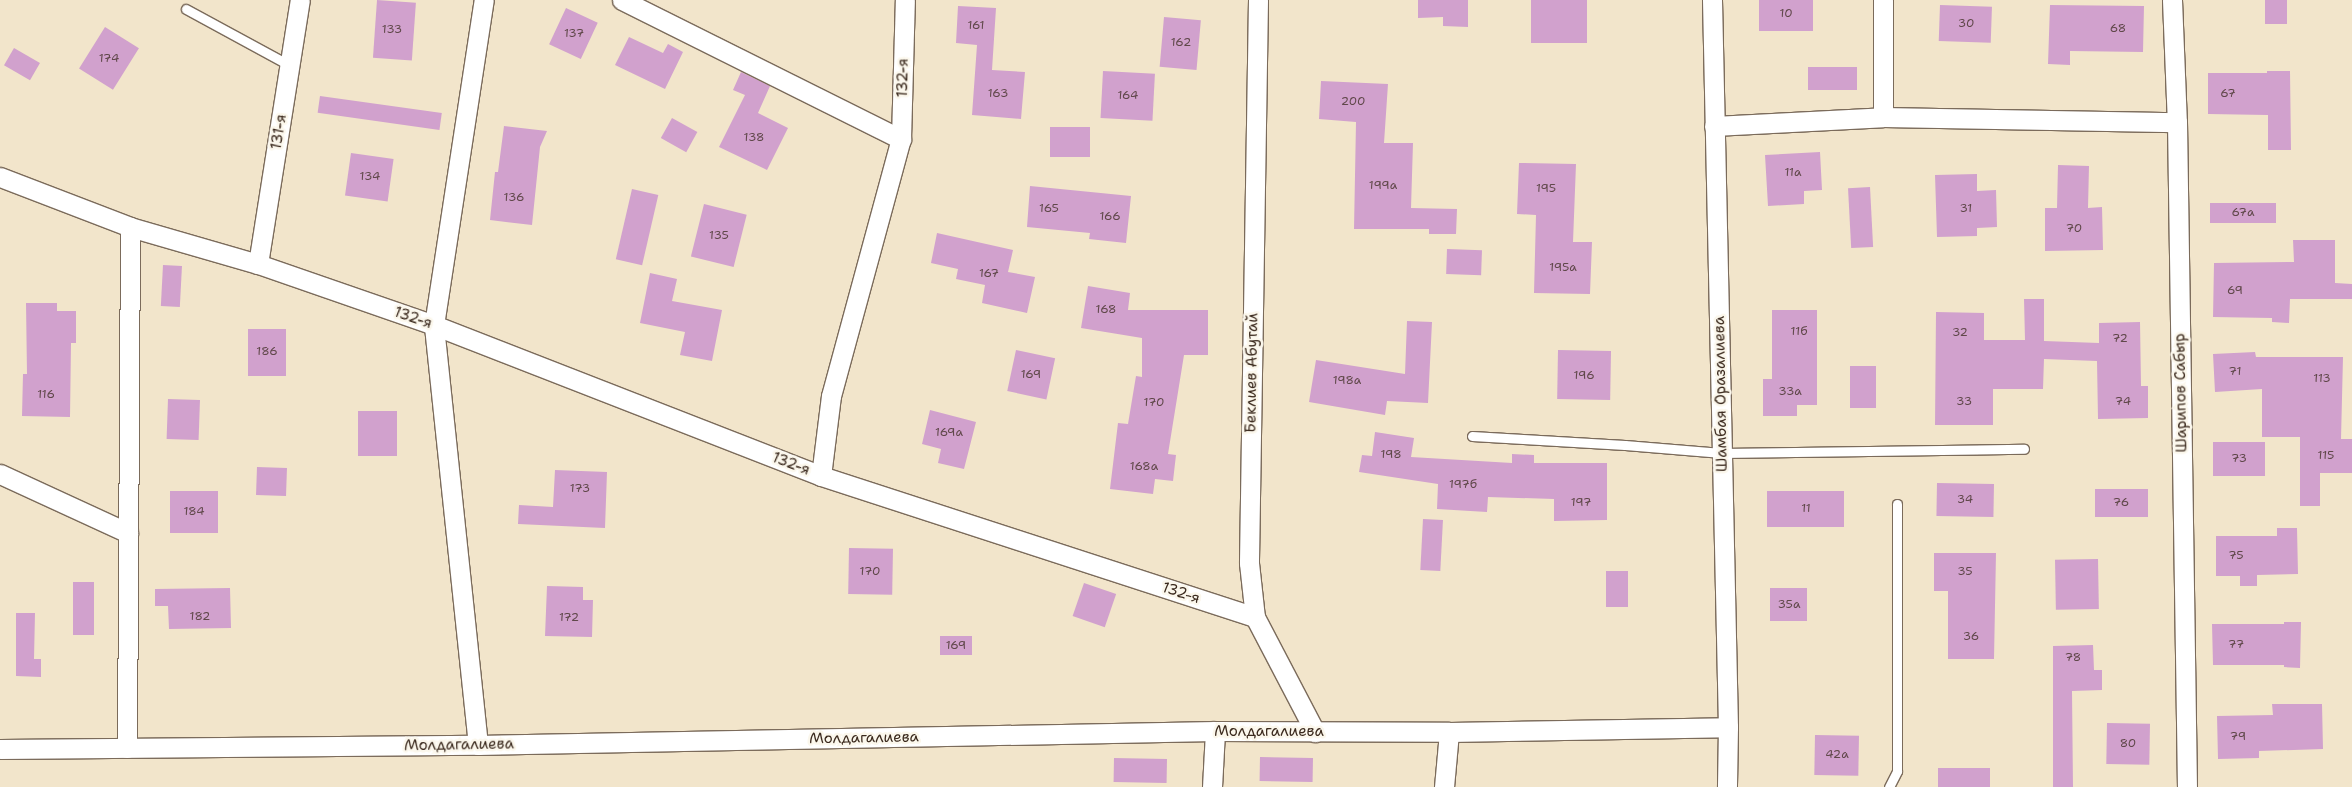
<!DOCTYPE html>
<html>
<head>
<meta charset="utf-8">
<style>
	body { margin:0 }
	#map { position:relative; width:2352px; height:787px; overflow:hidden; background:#f2e5cb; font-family:"Shantell Sans",sans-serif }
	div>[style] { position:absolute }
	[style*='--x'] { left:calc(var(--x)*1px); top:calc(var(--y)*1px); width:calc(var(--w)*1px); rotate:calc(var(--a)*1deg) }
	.building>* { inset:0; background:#d1a1cd; transform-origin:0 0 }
	.roads { filter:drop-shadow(1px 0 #7b6b5b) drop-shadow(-1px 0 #7b6b5b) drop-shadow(0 1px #7b6b5b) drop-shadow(0 -1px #7b6b5b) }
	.lane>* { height:9px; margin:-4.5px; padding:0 4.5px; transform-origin:4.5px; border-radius:4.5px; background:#fff }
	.street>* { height:19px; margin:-9.5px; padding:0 9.5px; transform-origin:9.5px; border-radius:9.5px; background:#fff }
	span { translate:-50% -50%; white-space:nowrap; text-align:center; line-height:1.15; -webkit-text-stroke:5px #fbf7ec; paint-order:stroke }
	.number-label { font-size:12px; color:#60484a }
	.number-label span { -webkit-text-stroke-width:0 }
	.street-label { font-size:15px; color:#3b2a1e }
</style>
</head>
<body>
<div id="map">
	<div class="building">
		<i style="left:377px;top:0;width:39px;height:58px;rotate:4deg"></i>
		<i style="clip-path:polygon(1418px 0,1468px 0,1468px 27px,1443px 26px,1443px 17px,1418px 18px)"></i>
		<i style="left:1531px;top:0;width:56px;height:43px"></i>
		<i style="left:1759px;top:0;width:54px;height:31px"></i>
		<i style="left:2265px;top:0;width:22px;height:24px"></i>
		<i style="left:1940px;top:5px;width:52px;height:36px;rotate:2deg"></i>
		<i style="clip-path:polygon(2050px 5px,2144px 6px,2143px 52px,2070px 51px,2070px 65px,2048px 64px)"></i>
		<i style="clip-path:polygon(958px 6px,996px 8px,992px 70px,1025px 72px,1021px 119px,972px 115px,977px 45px,956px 43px)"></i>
		<i style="left:566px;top:8px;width:35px;height:40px;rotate:25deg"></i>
		<i style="left:1164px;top:17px;width:37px;height:50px;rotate:5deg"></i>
		<i style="left:105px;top:27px;width:40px;height:49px;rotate:32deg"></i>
		<i style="clip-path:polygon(629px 37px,663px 53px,668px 44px,683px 52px,665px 89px,615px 65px)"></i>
		<i style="left:14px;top:48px;width:30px;height:20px;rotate:30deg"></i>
		<i style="left:1808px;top:67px;width:49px;height:23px"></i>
		<i style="left:1103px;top:71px;width:52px;height:47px;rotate:3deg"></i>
		<i style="clip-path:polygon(2267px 71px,2290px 71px,2291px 150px,2268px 150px,2268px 115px,2208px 114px,2208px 73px,2267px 73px)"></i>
		<i style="clip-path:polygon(741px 72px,770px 86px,758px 113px,788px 128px,767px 170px,719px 147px,745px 95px,733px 90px)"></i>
		<i style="clip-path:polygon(1321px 81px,1388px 84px,1384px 143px,1413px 143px,1411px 208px,1457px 209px,1456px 234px,1429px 234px,1429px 229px,1354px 229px,1356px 122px,1319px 119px)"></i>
		<i style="left:320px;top:96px;width:123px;height:17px;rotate:8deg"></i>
		<i style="left:672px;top:118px;width:29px;height:23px;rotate:29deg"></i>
		<i style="clip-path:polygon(504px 126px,547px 131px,540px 147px,532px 225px,490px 220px,495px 172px,498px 172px)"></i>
		<i style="left:1050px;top:127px;width:40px;height:30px"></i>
		<i style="clip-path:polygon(1820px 152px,1822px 190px,1804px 191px,1804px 204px,1768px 206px,1765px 155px)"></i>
		<i style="left:351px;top:153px;width:43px;height:43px;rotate:8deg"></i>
		<i style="clip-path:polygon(1519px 163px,1576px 164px,1573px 242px,1592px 242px,1590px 294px,1534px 293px,1536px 215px,1517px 214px)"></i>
		<i style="clip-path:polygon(2058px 165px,2089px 166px,2088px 208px,2102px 207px,2103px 250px,2045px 251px,2045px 208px,2057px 208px)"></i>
		<i style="clip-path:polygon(1977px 174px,1977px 191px,1996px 190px,1997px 227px,1977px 228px,1977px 236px,1937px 237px,1935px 175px)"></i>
		<i style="clip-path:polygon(1030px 186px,1131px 196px,1126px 243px,1089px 239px,1090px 233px,1027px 227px)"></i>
		<i style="left:1870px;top:187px;width:60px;height:22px;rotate:87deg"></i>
		<i style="left:632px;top:189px;width:27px;height:72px;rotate:13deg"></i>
		<i style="left:2210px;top:203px;width:66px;height:20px"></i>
		<i style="left:704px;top:204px;width:44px;height:54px;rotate:14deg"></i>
		<i style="clip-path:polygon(937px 233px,1013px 250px,1008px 272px,1035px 277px,1027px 313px,982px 303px,985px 285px,956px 279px,958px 269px,931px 263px)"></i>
		<i style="clip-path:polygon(2293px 240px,2335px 240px,2335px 283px,2352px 284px,2352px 299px,2290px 299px,2289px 323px,2272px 322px,2272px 318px,2213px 317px,2214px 263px,2294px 262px)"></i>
		<i style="left:1447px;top:249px;width:35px;height:25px;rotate:2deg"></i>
		<i style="left:163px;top:265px;width:19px;height:41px;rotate:3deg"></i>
		<i style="clip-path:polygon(650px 273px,677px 279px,672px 301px,722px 310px,712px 361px,680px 355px,685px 332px,640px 323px)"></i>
		<i style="clip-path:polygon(1088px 286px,1130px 293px,1128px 310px,1208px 310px,1208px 355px,1184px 355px,1168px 454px,1176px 455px,1173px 481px,1155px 479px,1153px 494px,1110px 489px,1118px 423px,1128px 424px,1136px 376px,1142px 377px,1142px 338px,1081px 328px)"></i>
		<i style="clip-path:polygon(2024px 299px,2044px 299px,2044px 341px,2099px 343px,2099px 323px,2140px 322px,2141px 386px,2148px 386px,2148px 418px,2098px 419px,2097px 361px,2044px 359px,2043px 389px,1993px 389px,1993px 425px,1935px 425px,1936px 312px,1984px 313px,1984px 340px,2025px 340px)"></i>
		<i style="clip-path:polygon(26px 303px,57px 303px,57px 311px,76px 311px,76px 343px,71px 343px,70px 417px,22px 416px,23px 374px,27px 374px)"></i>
		<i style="clip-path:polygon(1772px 310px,1817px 310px,1817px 405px,1797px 405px,1797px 416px,1763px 416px,1763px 379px,1772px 379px)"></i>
		<i style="clip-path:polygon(1407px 321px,1432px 322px,1428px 403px,1387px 401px,1385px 415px,1309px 402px,1316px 360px,1405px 374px)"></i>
		<i style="left:248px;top:329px;width:38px;height:47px"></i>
		<i style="left:1016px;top:350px;width:40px;height:42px;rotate:12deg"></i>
		<i style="left:1611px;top:351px;width:49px;height:53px;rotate:91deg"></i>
		<i style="clip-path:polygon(2255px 352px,2256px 357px,2343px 357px,2341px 439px,2352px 439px,2352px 473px,2320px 473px,2320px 506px,2300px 506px,2300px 437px,2262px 437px,2262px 389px,2215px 392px,2213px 354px)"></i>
		<i style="left:1850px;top:366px;width:26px;height:42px"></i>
		<i style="left:168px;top:399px;width:32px;height:40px;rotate:2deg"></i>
		<i style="clip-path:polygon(930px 410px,976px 422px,964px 469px,938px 463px,941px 449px,922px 444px)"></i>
		<i style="left:358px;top:411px;width:39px;height:45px"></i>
		<i style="clip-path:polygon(1375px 432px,1414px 438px,1411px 457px,1512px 463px,1512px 454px,1534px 455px,1534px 463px,1607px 463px,1607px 520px,1554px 521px,1554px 499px,1488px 497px,1487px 512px,1437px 509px,1438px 484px,1359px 472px,1362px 455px,1372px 456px)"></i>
		<i style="left:2265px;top:442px;width:34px;height:52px;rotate:90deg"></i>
		<i style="left:257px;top:467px;width:30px;height:28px;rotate:2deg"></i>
		<i style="clip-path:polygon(555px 470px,607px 472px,605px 528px,518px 524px,519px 505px,553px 507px)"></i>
		<i style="left:1937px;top:483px;width:57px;height:33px;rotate:1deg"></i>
		<i style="left:2095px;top:489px;width:53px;height:28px"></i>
		<i style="left:170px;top:491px;width:48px;height:42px"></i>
		<i style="left:1767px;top:491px;width:77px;height:36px"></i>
		<i style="left:1423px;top:519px;width:20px;height:51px;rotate:3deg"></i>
		<i style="clip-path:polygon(2277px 528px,2297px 528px,2298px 574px,2257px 575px,2257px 586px,2240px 586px,2240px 576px,2216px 576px,2216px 536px,2277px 536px)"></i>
		<i style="left:849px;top:548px;width:44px;height:46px;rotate:1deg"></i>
		<i style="clip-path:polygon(1934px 553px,1996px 553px,1994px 659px,1948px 659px,1948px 591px,1934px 591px)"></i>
		<i style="left:2098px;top:559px;width:50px;height:43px;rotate:89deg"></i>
		<i style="left:1606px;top:571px;width:22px;height:36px"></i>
		<i style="left:73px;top:582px;width:21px;height:53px"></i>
		<i style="left:1084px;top:583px;width:34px;height:35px;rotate:19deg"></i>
		<i style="clip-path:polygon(547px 586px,583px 587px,583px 600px,593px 600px,592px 637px,545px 636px)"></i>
		<i style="clip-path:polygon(230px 588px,231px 628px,169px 629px,168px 606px,155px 606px,155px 589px)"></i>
		<i style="left:1770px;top:588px;width:37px;height:33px"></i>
		<i style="clip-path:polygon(16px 613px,35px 613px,34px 659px,41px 659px,41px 677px,16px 676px)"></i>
		<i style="clip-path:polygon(2284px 622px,2301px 622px,2300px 668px,2284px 667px,2284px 665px,2213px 665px,2212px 624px,2284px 624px)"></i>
		<i style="left:940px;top:636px;width:32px;height:19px"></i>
		<i style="clip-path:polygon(2093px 645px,2094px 670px,2102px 670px,2102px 690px,2072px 691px,2073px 787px,2053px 787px,2053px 646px)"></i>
		<i style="clip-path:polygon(2272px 704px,2322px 704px,2323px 749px,2259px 751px,2259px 758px,2218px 759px,2217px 716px,2273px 715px)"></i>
		<i style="left:2107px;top:723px;width:43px;height:41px;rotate:1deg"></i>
		<i style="left:1815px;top:735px;width:44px;height:40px;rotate:1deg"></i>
		<i style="left:1260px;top:757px;width:53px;height:24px;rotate:1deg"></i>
		<i style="left:1114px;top:758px;width:53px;height:24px;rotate:1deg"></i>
		<i style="left:1938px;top:768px;width:52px;height:19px"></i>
	</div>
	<div class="roads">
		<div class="lane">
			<i style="--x:186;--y:9;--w:117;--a:28.5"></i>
			<i style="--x:1472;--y:436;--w:153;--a:3.4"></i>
			<i style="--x:1625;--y:445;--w:97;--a:4.7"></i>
			<i style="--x:1722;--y:453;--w:302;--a:-0.8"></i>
			<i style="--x:1889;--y:787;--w:18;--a:-63"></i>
			<i style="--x:1897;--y:771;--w:267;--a:-90"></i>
		</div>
		<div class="street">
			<i style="--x:622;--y:0;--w:312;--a:26.5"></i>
			<i style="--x:1258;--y:0;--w:563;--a:90.92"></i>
			<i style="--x:1249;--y:563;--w:54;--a:83.7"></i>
			<i style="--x:1255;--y:617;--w:130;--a:62.4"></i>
			<i style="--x:1712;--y:0;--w:727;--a:88.74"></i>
			<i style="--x:1728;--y:727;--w:60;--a:91"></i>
			<i style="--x:2172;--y:0;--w:122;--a:87.7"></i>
			<i style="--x:2177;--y:122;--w:665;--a:89.14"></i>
			<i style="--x:1883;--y:117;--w:117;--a:-90"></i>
			<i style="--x:1714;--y:126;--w:169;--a:-3"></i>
			<i style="--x:1883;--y:117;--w:294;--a:1"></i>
			<i style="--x:0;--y:177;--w:139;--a:21"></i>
			<i style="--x:130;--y:227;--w:133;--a:16.1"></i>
			<i style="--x:258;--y:264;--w:186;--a:19.1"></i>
			<i style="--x:434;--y:325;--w:415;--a:21.3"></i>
			<i style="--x:821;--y:476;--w:456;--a:18"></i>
			<i style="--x:258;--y:264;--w:267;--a:-81"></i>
			<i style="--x:0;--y:474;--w:141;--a:24.7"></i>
			<i style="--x:821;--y:476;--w:81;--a:-82.9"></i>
			<i style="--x:831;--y:396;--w:266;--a:-74.8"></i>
			<i style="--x:901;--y:139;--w:139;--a:-88.4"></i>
			<i style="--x:478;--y:745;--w:422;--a:-96"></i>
			<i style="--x:434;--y:325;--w:329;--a:-81.3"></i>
			<i style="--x:127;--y:748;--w:521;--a:-89.67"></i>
			<i style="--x:0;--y:749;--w:478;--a:-0.5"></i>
			<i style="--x:478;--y:745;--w:737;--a:-1.09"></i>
			<i style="--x:1215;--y:731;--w:234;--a:0.2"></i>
			<i style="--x:1449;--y:732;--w:279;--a:-1"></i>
			<i style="--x:1212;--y:787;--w:56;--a:-86.9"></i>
			<i style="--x:1444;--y:787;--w:55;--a:-84.8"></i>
		</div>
	</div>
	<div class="number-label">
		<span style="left:1786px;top:14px">10</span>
		<span style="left:1966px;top:24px">30</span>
		<span style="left:976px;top:26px">161</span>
		<span style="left:2118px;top:29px">68</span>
		<span style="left:392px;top:30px">133</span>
		<span style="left:574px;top:34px">137</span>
		<span style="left:1181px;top:43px">162</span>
		<span style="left:109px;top:59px">174</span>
		<span style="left:998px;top:94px">163</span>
		<span style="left:2228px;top:94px">67</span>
		<span style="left:1128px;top:96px">164</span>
		<span style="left:1353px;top:102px">200</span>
		<span style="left:754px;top:138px">138</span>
		<span style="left:1793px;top:173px">11а</span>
		<span style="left:370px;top:177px">134</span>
		<span style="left:1383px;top:186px">199а</span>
		<span style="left:1546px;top:189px">195</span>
		<span style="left:514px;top:198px">136</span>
		<span style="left:1049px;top:209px">165</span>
		<span style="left:1966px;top:209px">31</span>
		<span style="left:2243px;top:213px">67а</span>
		<span style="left:1110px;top:217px">166</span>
		<span style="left:2074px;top:229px">70</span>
		<span style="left:719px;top:236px">135</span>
		<span style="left:1563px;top:268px">195а</span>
		<span style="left:989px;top:274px">167</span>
		<span style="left:2235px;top:291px">69</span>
		<span style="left:1106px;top:310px">168</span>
		<span style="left:1799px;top:332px">11б</span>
		<span style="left:1960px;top:333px">32</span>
		<span style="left:2120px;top:339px">72</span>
		<span style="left:267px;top:352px">186</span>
		<span style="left:2235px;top:372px">71</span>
		<span style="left:1031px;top:375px">169</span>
		<span style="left:1584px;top:376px">196</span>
		<span style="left:2322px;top:379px">113</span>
		<span style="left:1347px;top:381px">198а</span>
		<span style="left:1790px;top:392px">33а</span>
		<span style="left:46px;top:395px">116</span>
		<span style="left:1964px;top:402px">33</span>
		<span style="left:2123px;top:402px">74</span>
		<span style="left:1154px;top:403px">170</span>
		<span style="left:949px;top:433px">169а</span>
		<span style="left:1391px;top:455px">198</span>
		<span style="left:2326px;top:456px">115</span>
		<span style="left:2239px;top:459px">73</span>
		<span style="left:1144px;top:467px">168а</span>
		<span style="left:1463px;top:485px">197б</span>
		<span style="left:580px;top:489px">173</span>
		<span style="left:1965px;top:500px">34</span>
		<span style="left:1581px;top:503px">197</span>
		<span style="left:2121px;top:503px">76</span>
		<span style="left:1806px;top:509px">11</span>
		<span style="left:194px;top:512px">184</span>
		<span style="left:2236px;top:556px">75</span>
		<span style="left:870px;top:572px">170</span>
		<span style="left:1965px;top:572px">35</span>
		<span style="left:1789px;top:605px">35а</span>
		<span style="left:200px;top:617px">182</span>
		<span style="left:569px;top:618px">172</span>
		<span style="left:1971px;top:637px">36</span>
		<span style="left:2236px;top:645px">77</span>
		<span style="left:956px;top:646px">169</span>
		<span style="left:2073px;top:658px">78</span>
		<span style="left:2238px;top:737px">79</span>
		<span style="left:2128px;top:744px">80</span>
		<span style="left:1837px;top:755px">42а</span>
	</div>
	<div class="street-label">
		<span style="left:903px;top:78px;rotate:-89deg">132-я</span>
		<span style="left:279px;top:132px;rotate:-81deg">131-я</span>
		<span style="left:413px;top:318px;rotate:19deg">132-я</span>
		<span style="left:1252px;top:373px;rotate:-89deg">Беклиев Абутай</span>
		<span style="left:2181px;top:393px;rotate:-91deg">Шарипов Сабыр</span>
		<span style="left:1721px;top:394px;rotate:-91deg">Шамбая Оразалиева</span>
		<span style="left:791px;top:464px;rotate:21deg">132-я</span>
		<span style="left:1181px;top:593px;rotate:18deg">132-я</span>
		<span style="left:1269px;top:732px">Молдагалиева</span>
		<span style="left:864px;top:738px;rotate:-1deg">Молдагалиева</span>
		<span style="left:459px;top:745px;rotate:-1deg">Молдагалиева</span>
	</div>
</div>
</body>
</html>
